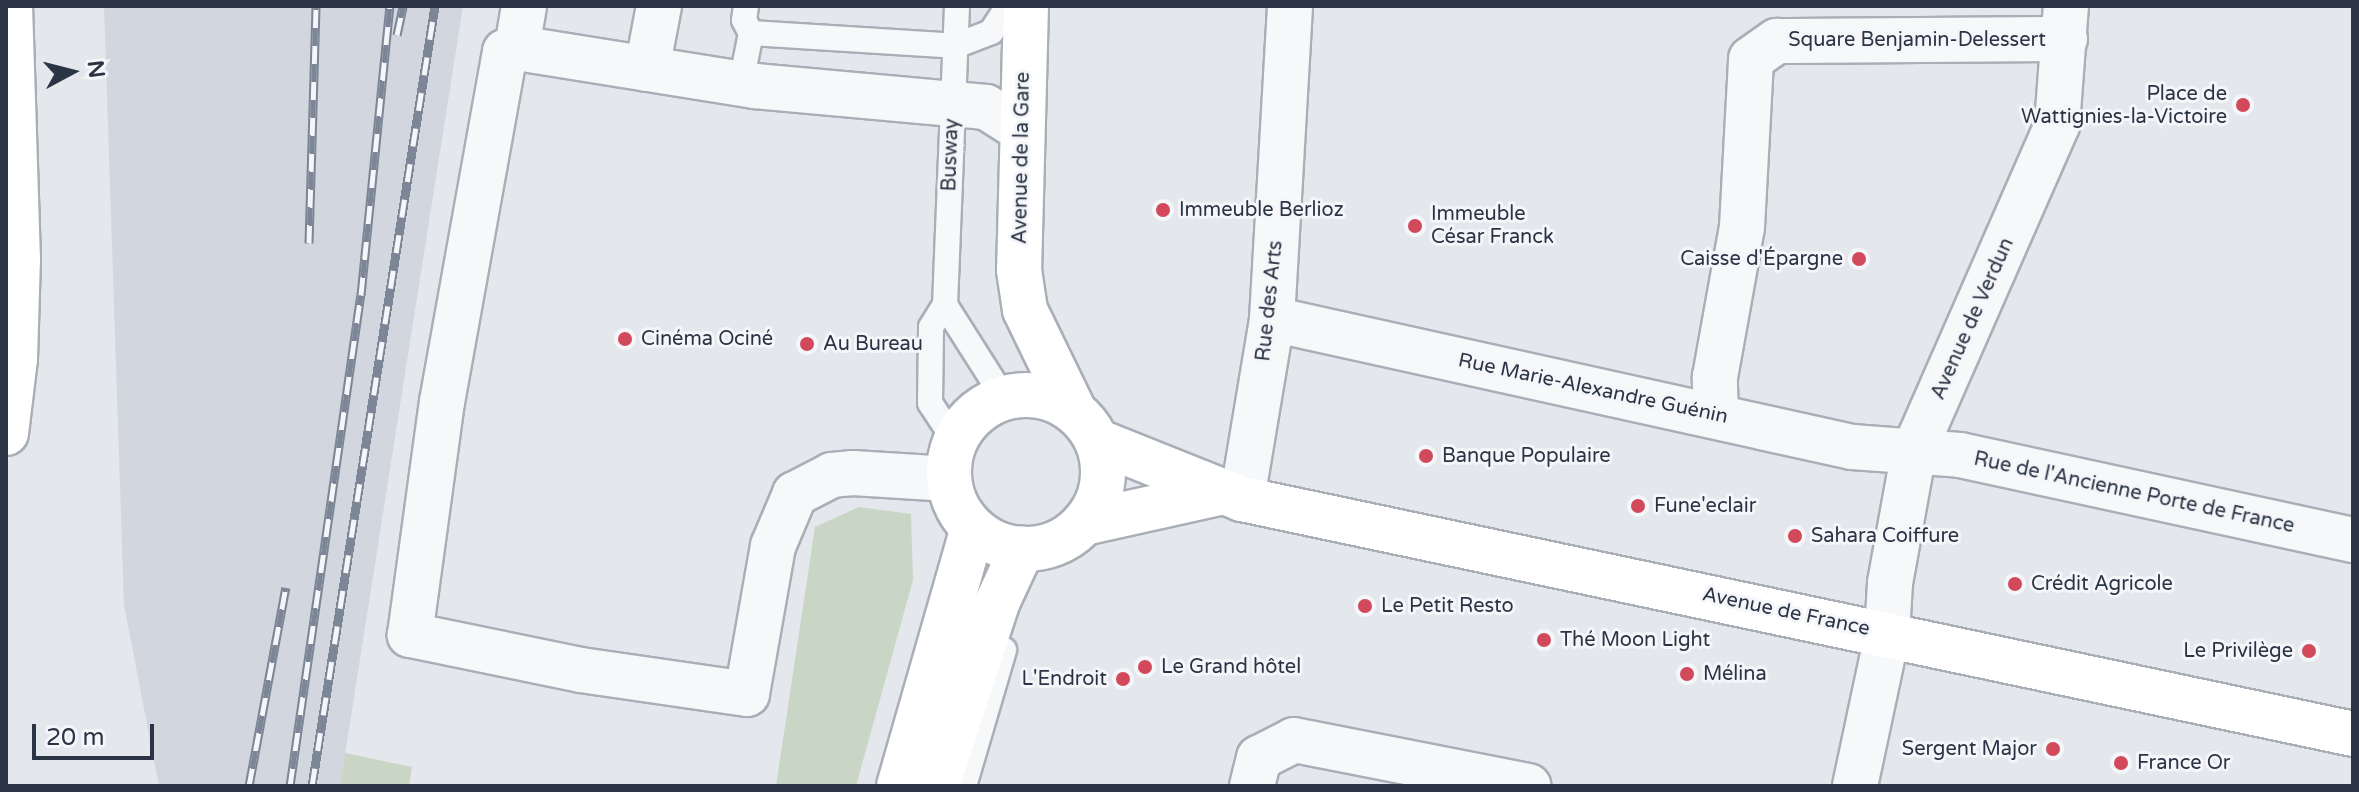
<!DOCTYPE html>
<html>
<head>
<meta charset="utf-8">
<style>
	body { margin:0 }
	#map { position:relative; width:2359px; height:792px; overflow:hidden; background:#e4e7ec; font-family:"Varela Round",sans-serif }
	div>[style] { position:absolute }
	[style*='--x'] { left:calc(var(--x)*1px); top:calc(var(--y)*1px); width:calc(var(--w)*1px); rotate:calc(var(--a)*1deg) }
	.built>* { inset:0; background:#d2d6de }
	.green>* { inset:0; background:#c9d6c5 }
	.roads { filter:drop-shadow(2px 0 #a9aeb7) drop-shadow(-2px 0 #a9aeb7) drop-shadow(0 2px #a9aeb7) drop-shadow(0 -2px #a9aeb7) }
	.service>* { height:24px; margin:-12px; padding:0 12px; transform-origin:12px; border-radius:12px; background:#f7f8fa }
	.minor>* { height:44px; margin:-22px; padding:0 22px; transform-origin:22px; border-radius:22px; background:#f7f8fa }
	.secondary>* { height:44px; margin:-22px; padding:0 22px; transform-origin:22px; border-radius:22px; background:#fff }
	.secondary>.ring { margin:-22px; padding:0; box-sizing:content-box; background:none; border:44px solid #fff; border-radius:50% }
	.primary>* { height:44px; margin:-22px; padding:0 22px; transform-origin:22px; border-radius:22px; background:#fff }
	.rail>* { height:9px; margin-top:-4.5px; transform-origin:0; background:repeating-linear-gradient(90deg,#f4f6f9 0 18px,#7d8696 0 36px); box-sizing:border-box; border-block:2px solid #7d8696 }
	.dots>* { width:22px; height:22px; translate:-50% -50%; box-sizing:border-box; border:4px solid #f4f6f9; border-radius:50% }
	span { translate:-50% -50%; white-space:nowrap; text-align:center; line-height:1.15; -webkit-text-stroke:6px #f4f6f9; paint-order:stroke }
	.street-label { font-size:20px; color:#2b3445 }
	.poi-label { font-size:20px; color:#2b3445 }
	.right { translate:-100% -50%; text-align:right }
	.left { translate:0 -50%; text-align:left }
	.frame { position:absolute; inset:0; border:8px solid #2b3445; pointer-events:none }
	.north { position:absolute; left:32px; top:32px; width:80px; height:80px; -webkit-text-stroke:6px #f4f6f9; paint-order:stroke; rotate:83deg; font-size:22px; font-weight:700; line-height:32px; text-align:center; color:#2b3445 }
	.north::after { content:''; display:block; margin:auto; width:28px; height:36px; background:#2b3445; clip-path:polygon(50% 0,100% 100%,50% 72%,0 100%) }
	.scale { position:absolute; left:32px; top:724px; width:122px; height:36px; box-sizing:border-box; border:4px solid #2b3445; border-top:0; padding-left:10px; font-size:24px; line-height:28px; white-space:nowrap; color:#2b3445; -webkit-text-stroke:6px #f4f6f9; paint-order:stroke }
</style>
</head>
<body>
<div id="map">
	<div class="built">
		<i style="clip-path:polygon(104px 6px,463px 6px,340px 786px,159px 786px,124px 605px)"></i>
	</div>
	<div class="green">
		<i style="clip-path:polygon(859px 507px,911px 514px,913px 580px,856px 786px,776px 786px,815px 527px)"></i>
		<i style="clip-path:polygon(345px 753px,412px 767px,409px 786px,340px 786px)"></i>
	</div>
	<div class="roads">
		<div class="service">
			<i style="--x:746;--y:6;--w:14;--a:98"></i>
			<i style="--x:744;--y:20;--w:15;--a:62"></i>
			<i style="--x:751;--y:33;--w:204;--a:3.6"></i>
			<i style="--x:955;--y:46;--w:39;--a:-21"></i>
			<i style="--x:991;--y:32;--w:31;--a:-57"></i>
			<i style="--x:741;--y:83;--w:51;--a:-78.7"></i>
			<i style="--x:945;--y:305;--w:110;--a:57.6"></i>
			<i style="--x:955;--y:441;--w:45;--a:-123.3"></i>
			<i style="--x:930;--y:403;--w:76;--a:-89.2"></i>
			<i style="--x:931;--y:327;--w:26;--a:-58"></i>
			<i style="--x:945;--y:305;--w:299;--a:-87.7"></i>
			<i style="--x:964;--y:786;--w:142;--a:-73.6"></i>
		</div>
		<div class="minor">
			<i style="--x:517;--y:48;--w:43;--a:-80.5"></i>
			<i style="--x:647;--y:69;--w:64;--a:-79.2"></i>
			<i style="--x:1272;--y:319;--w:594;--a:12.45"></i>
			<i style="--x:1852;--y:447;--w:108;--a:4.2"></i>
			<i style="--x:1960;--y:455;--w:402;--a:12.2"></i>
			<i style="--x:1716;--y:415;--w:38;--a:-92"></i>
			<i style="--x:1715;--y:377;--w:152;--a:-79.8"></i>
			<i style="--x:1742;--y:227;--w:168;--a:-86.9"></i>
			<i style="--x:1751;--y:59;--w:32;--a:-35"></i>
			<i style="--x:1777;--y:41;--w:288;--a:-0.4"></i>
			<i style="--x:949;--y:479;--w:96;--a:-176.4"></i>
			<i style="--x:853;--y:473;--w:21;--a:175"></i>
			<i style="--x:832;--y:475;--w:42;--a:152.8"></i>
			<i style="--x:795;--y:494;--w:56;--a:112.9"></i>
			<i style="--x:773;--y:546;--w:150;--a:100"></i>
			<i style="--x:747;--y:694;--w:168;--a:-171.8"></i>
			<i style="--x:581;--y:670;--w:175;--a:-168.4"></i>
			<i style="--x:410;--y:635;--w:235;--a:-82.2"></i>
			<i style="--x:442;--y:402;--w:356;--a:-79.8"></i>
			<i style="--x:505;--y:52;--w:13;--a:-18"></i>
			<i style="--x:517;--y:48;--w:241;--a:9.1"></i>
			<i style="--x:755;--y:86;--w:232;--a:5.2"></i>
			<i style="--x:986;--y:107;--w:41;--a:32.2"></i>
			<i style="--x:1242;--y:499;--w:182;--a:-80.5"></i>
			<i style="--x:1272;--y:319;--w:314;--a:-86.7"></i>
			<i style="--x:1252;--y:786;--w:29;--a:-76"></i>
			<i style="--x:1259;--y:758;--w:39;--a:-27"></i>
			<i style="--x:1294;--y:740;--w:239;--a:11.1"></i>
			<i style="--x:1855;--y:786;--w:154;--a:-78"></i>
			<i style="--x:1887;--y:635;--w:52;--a:-86.7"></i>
			<i style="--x:1890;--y:583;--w:134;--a:-79.7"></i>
			<i style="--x:1914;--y:451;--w:356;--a:-66.3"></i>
			<i style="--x:2057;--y:125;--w:119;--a:-85.7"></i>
		</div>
		<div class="secondary">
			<i style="--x:1026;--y:6;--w:264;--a:91.5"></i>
			<i style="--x:1019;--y:270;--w:40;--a:81.5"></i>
			<i style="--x:1025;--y:310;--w:112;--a:64.1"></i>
			<i class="ring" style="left:949px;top:395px;width:110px;height:110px"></i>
			<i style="--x:1097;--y:441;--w:156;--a:21.8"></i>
			<i style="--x:1242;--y:499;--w:1136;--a:11.94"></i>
			<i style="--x:1084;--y:523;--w:138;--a:-12.5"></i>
			<i style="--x:899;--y:786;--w:268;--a:-74"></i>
			<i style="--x:937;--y:786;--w:193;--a:-71.8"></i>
			<i style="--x:997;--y:603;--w:60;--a:-65.2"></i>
		</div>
		<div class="primary">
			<i style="--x:6;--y:433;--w:75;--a:-83.1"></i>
			<i style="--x:15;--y:359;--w:99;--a:-88.3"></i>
			<i style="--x:18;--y:260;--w:254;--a:-91.8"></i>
		</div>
	</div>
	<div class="rail">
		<i style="--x:397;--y:35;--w:30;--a:-78"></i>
		<i style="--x:309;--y:243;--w:237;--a:-88.3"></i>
		<i style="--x:249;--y:786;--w:202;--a:-79.5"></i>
		<i style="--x:290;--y:786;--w:496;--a:-81.8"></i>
		<i style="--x:361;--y:295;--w:290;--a:-84.3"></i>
		<i style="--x:312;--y:786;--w:790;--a:-81.04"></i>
	</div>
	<div class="dots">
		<i style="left:2243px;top:105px;background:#d1495b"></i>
		<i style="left:1163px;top:210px;background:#d1495b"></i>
		<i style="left:1415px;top:226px;background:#d1495b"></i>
		<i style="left:1859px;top:259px;background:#d1495b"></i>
		<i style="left:625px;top:339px;background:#d1495b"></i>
		<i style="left:807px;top:344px;background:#d1495b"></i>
		<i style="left:1426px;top:456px;background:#d1495b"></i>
		<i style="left:1638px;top:506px;background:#d1495b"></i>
		<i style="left:1795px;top:536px;background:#d1495b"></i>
		<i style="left:2015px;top:584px;background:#d1495b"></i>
		<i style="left:1365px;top:606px;background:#d1495b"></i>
		<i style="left:1544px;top:640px;background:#d1495b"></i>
		<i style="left:2309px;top:651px;background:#d1495b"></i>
		<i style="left:1145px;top:667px;background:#d1495b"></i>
		<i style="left:1687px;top:674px;background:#d1495b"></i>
		<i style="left:1123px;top:679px;background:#d1495b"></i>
		<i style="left:2053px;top:749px;background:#d1495b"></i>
		<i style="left:2121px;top:763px;background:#d1495b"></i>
	</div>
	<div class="street-label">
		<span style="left:1917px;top:40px">Square Benjamin-Delessert</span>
		<span style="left:951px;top:155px;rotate:-88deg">Busway</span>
		<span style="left:1022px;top:158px;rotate:-89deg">Avenue de la Gare</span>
		<span style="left:1270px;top:301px;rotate:-84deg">Rue des Arts</span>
		<span style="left:1973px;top:319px;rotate:-66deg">Avenue de Verdun</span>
		<span style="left:1593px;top:389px;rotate:12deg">Rue Marie-Alexandre Guénin</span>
		<span style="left:2134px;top:493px;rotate:12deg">Rue de l'Ancienne Porte de France</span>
		<span style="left:1786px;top:612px;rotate:12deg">Avenue de France</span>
	</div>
	<div class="poi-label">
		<span class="right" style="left:2227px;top:106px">Place de<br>Wattignies-la-Victoire</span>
		<span class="left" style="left:1179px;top:210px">Immeuble Berlioz</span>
		<span class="left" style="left:1431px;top:226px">Immeuble<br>César Franck</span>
		<span class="right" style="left:1843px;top:259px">Caisse d'Épargne</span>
		<span class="left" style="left:641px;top:339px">Cinéma Ociné</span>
		<span class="left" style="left:823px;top:344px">Au Bureau</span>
		<span class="left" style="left:1442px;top:456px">Banque Populaire</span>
		<span class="left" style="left:1654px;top:506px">Fune'eclair</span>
		<span class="left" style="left:1811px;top:536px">Sahara Coiffure</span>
		<span class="left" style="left:2031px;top:584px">Crédit Agricole</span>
		<span class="left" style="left:1381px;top:606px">Le Petit Resto</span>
		<span class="left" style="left:1560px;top:640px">Thé Moon Light</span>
		<span class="right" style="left:2293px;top:651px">Le Privilège</span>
		<span class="left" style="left:1161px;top:667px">Le Grand hôtel</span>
		<span class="left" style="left:1703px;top:674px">Mélina</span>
		<span class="right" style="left:1107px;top:679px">L'Endroit</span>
		<span class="right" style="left:2037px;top:749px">Sergent Major</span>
		<span class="left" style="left:2137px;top:763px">France Or</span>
	</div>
	<div class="frame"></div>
	<div class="north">N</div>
	<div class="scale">20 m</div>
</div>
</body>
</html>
